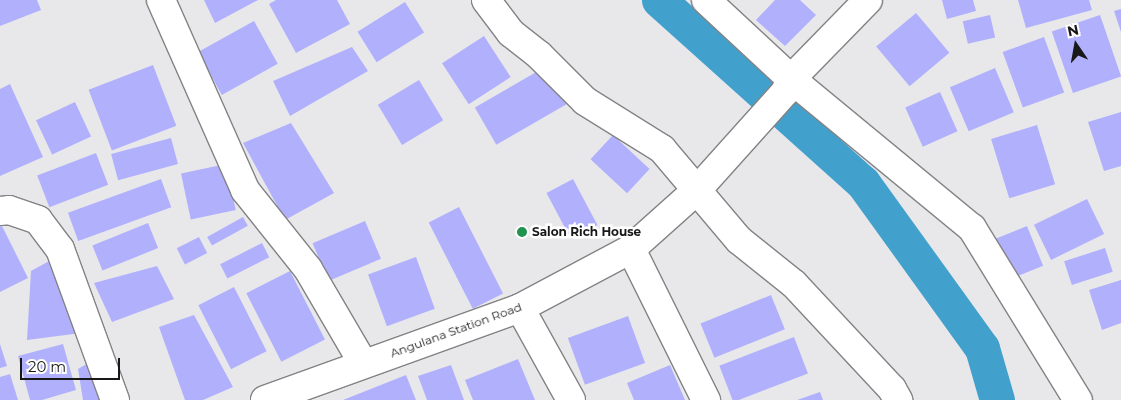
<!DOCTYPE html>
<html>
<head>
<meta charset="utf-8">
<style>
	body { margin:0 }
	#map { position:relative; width:1121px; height:400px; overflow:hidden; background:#e8e8eb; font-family:Montserrat,sans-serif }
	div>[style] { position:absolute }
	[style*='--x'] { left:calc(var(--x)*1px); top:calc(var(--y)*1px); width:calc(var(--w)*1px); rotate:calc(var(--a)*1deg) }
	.canal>* { height:35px; margin:-17.5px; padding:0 17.5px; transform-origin:17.5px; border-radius:17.5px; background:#42a1cc }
	.building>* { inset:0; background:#b0b0fd; transform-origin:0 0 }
	.roads { filter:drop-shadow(1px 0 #838385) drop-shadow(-1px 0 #838385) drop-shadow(0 1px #838385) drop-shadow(0 -1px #838385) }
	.minor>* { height:28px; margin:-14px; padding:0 14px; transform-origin:14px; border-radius:14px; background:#fff }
	.tertiary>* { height:28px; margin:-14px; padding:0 14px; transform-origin:14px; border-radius:14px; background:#fff }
	.dots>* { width:14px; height:14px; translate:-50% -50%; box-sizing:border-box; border:2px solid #fff; border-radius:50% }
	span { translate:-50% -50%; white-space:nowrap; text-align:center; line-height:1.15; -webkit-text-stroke:5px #fff; paint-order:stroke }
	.poi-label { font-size:12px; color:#181819; font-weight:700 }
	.left { translate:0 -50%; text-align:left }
	.street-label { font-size:12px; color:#181819 }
	.north { position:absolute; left:1051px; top:20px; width:50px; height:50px; -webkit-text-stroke:4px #fff; paint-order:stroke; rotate:348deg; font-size:14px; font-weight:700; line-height:20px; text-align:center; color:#181819 }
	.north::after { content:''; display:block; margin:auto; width:18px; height:22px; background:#181819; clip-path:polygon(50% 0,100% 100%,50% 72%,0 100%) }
	.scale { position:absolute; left:20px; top:358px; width:100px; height:22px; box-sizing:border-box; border:2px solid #181819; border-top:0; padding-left:6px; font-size:15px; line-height:18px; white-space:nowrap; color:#181819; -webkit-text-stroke:4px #fff; paint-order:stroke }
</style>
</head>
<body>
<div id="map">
	<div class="canal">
		<i style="--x:659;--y:0;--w:274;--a:41.9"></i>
		<i style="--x:863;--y:183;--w:203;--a:54.2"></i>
		<i style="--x:982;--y:348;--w:54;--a:73.9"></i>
	</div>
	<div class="building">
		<i style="clip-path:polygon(0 0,37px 0,41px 10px,0 26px)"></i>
		<i style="clip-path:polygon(204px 0,258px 0,215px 23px)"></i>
		<i style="clip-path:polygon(276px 0,337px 0,350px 24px,296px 53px,269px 4px)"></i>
		<i style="clip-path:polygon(775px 0,800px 0,816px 15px,785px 46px,756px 20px)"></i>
		<i style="clip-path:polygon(942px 0,973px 0,976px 11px,947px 19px)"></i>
		<i style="clip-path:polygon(1018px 0,1089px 0,1092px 10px,1026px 28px)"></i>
		<i style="left:405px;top:2px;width:36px;height:56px;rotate:58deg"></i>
		<i style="clip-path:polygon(1121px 9px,1121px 32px,1114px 11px)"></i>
		<i style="left:916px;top:13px;width:52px;height:52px;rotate:50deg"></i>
		<i style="left:990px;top:15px;width:23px;height:28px;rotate:77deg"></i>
		<i style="left:1100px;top:15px;width:65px;height:51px;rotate:71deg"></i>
		<i style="left:254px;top:21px;width:49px;height:64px;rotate:61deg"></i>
		<i style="left:484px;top:36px;width:49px;height:50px;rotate:57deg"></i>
		<i style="left:1044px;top:37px;width:59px;height:44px;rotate:70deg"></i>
		<i style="clip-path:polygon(352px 47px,368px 71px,290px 116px,273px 81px)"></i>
		<i style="left:153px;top:65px;width:65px;height:69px;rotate:69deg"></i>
		<i style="left:545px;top:67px;width:43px;height:81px;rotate:60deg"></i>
		<i style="left:995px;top:68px;width:48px;height:49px;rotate:67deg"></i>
		<i style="left:419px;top:80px;width:47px;height:48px;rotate:59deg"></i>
		<i style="clip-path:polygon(10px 84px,43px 157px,0 176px,0 89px)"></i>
		<i style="left:940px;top:92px;width:43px;height:38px;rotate:66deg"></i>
		<i style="left:75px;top:102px;width:38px;height:43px;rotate:65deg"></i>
		<i style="clip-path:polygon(1121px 112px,1121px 166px,1104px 171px,1088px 122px)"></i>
		<i style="clip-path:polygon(291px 123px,334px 193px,285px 220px,243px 143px)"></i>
		<i style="left:1037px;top:125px;width:62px;height:48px;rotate:73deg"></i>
		<i style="left:613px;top:135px;width:50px;height:33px;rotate:43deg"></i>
		<i style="left:171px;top:138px;width:27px;height:62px;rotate:75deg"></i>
		<i style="left:96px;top:153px;width:34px;height:63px;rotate:69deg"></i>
		<i style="left:226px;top:164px;width:47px;height:46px;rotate:78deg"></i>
		<i style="left:161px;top:179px;width:30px;height:99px;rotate:70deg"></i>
		<i style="left:573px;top:179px;width:52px;height:30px;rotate:62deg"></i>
		<i style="left:1087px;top:199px;width:39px;height:59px;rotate:64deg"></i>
		<i style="left:459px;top:207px;width:97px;height:34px;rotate:63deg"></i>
		<i style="left:243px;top:217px;width:10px;height:41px;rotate:61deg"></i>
		<i style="left:365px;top:221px;width:41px;height:57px;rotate:67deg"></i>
		<i style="clip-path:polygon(0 222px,28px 278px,0 292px)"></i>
		<i style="left:148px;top:223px;width:27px;height:60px;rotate:68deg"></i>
		<i style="left:1027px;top:226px;width:43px;height:34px;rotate:68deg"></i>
		<i style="left:199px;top:237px;width:18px;height:25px;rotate:63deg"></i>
		<i style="left:262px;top:243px;width:16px;height:47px;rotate:63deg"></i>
		<i style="left:1105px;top:248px;width:25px;height:43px;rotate:72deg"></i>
		<i style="left:416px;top:257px;width:55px;height:51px;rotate:70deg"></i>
		<i style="clip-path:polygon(51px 260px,89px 332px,27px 340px,31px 271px)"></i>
		<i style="clip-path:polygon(157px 266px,174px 299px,112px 322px,94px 283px)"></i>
		<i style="left:290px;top:271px;width:77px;height:49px;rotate:63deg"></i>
		<i style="clip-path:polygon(1121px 280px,1121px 323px,1102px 330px,1089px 290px)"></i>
		<i style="left:234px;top:287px;width:72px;height:40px;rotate:63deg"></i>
		<i style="left:771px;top:295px;width:37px;height:76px;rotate:68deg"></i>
		<i style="clip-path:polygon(194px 315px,233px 387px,203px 400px,185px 400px,159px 327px)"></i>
		<i style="left:628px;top:316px;width:50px;height:64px;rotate:70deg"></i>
		<i style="left:794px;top:337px;width:39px;height:80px;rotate:69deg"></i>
		<i style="clip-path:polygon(0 344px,7px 366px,0 368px)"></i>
		<i style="clip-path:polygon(63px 344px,76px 390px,42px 400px,30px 400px,18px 356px)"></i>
		<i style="clip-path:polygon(95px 359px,108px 400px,83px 400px,78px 369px)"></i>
		<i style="clip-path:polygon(518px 359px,535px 400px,473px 400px,465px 380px)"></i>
		<i style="clip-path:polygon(451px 365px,464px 400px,427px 400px,418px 376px)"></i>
		<i style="clip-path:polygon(670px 365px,685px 400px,634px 400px,627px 383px)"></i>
		<i style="clip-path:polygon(10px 374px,18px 400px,0 400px,0 377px)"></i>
		<i style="clip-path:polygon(406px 375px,416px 400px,343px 400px)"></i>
		<i style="clip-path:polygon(820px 392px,823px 400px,797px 400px)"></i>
	</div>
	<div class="roads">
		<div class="minor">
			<i style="--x:161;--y:0;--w:208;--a:66.1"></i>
			<i style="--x:245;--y:190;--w:101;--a:51.4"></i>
			<i style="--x:308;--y:269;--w:109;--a:59.7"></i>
			<i style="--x:486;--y:0;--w:41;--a:52.9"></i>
			<i style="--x:511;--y:33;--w:36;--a:38"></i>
			<i style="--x:539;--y:55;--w:65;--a:45"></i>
			<i style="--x:585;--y:101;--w:91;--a:31.9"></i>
			<i style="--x:662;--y:149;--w:119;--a:49.8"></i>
			<i style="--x:739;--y:240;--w:70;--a:38.7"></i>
			<i style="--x:794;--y:284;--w:144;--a:47"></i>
			<i style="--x:892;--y:389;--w:13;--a:61"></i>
			<i style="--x:706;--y:0;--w:116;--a:42.9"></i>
			<i style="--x:791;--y:79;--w:234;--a:39.5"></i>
			<i style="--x:972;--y:228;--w:202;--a:58.4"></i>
			<i style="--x:0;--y:211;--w:9;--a:-6"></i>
			<i style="--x:9;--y:210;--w:31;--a:19"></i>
			<i style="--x:38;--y:220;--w:36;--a:53"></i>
			<i style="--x:60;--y:249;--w:161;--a:70"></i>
			<i style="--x:631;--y:249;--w:169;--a:63.6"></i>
			<i style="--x:520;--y:308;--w:105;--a:61"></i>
		</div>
		<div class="tertiary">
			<i style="--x:265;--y:400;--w:271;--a:-19.8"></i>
			<i style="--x:520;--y:308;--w:126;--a:-28"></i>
			<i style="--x:631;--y:249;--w:90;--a:-41.8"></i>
			<i style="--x:698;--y:189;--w:130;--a:-48.1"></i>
			<i style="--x:785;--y:92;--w:14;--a:-65"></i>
			<i style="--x:791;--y:79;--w:110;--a:-45.7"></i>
		</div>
	</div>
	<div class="dots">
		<i style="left:522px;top:232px;background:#1e944f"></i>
	</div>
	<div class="poi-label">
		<span class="left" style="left:532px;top:232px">Salon Rich House</span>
	</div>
	<div class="street-label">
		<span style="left:456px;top:330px;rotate:-20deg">Angulana Station Road</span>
	</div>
	<div class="north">N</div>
	<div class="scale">20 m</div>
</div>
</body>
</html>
